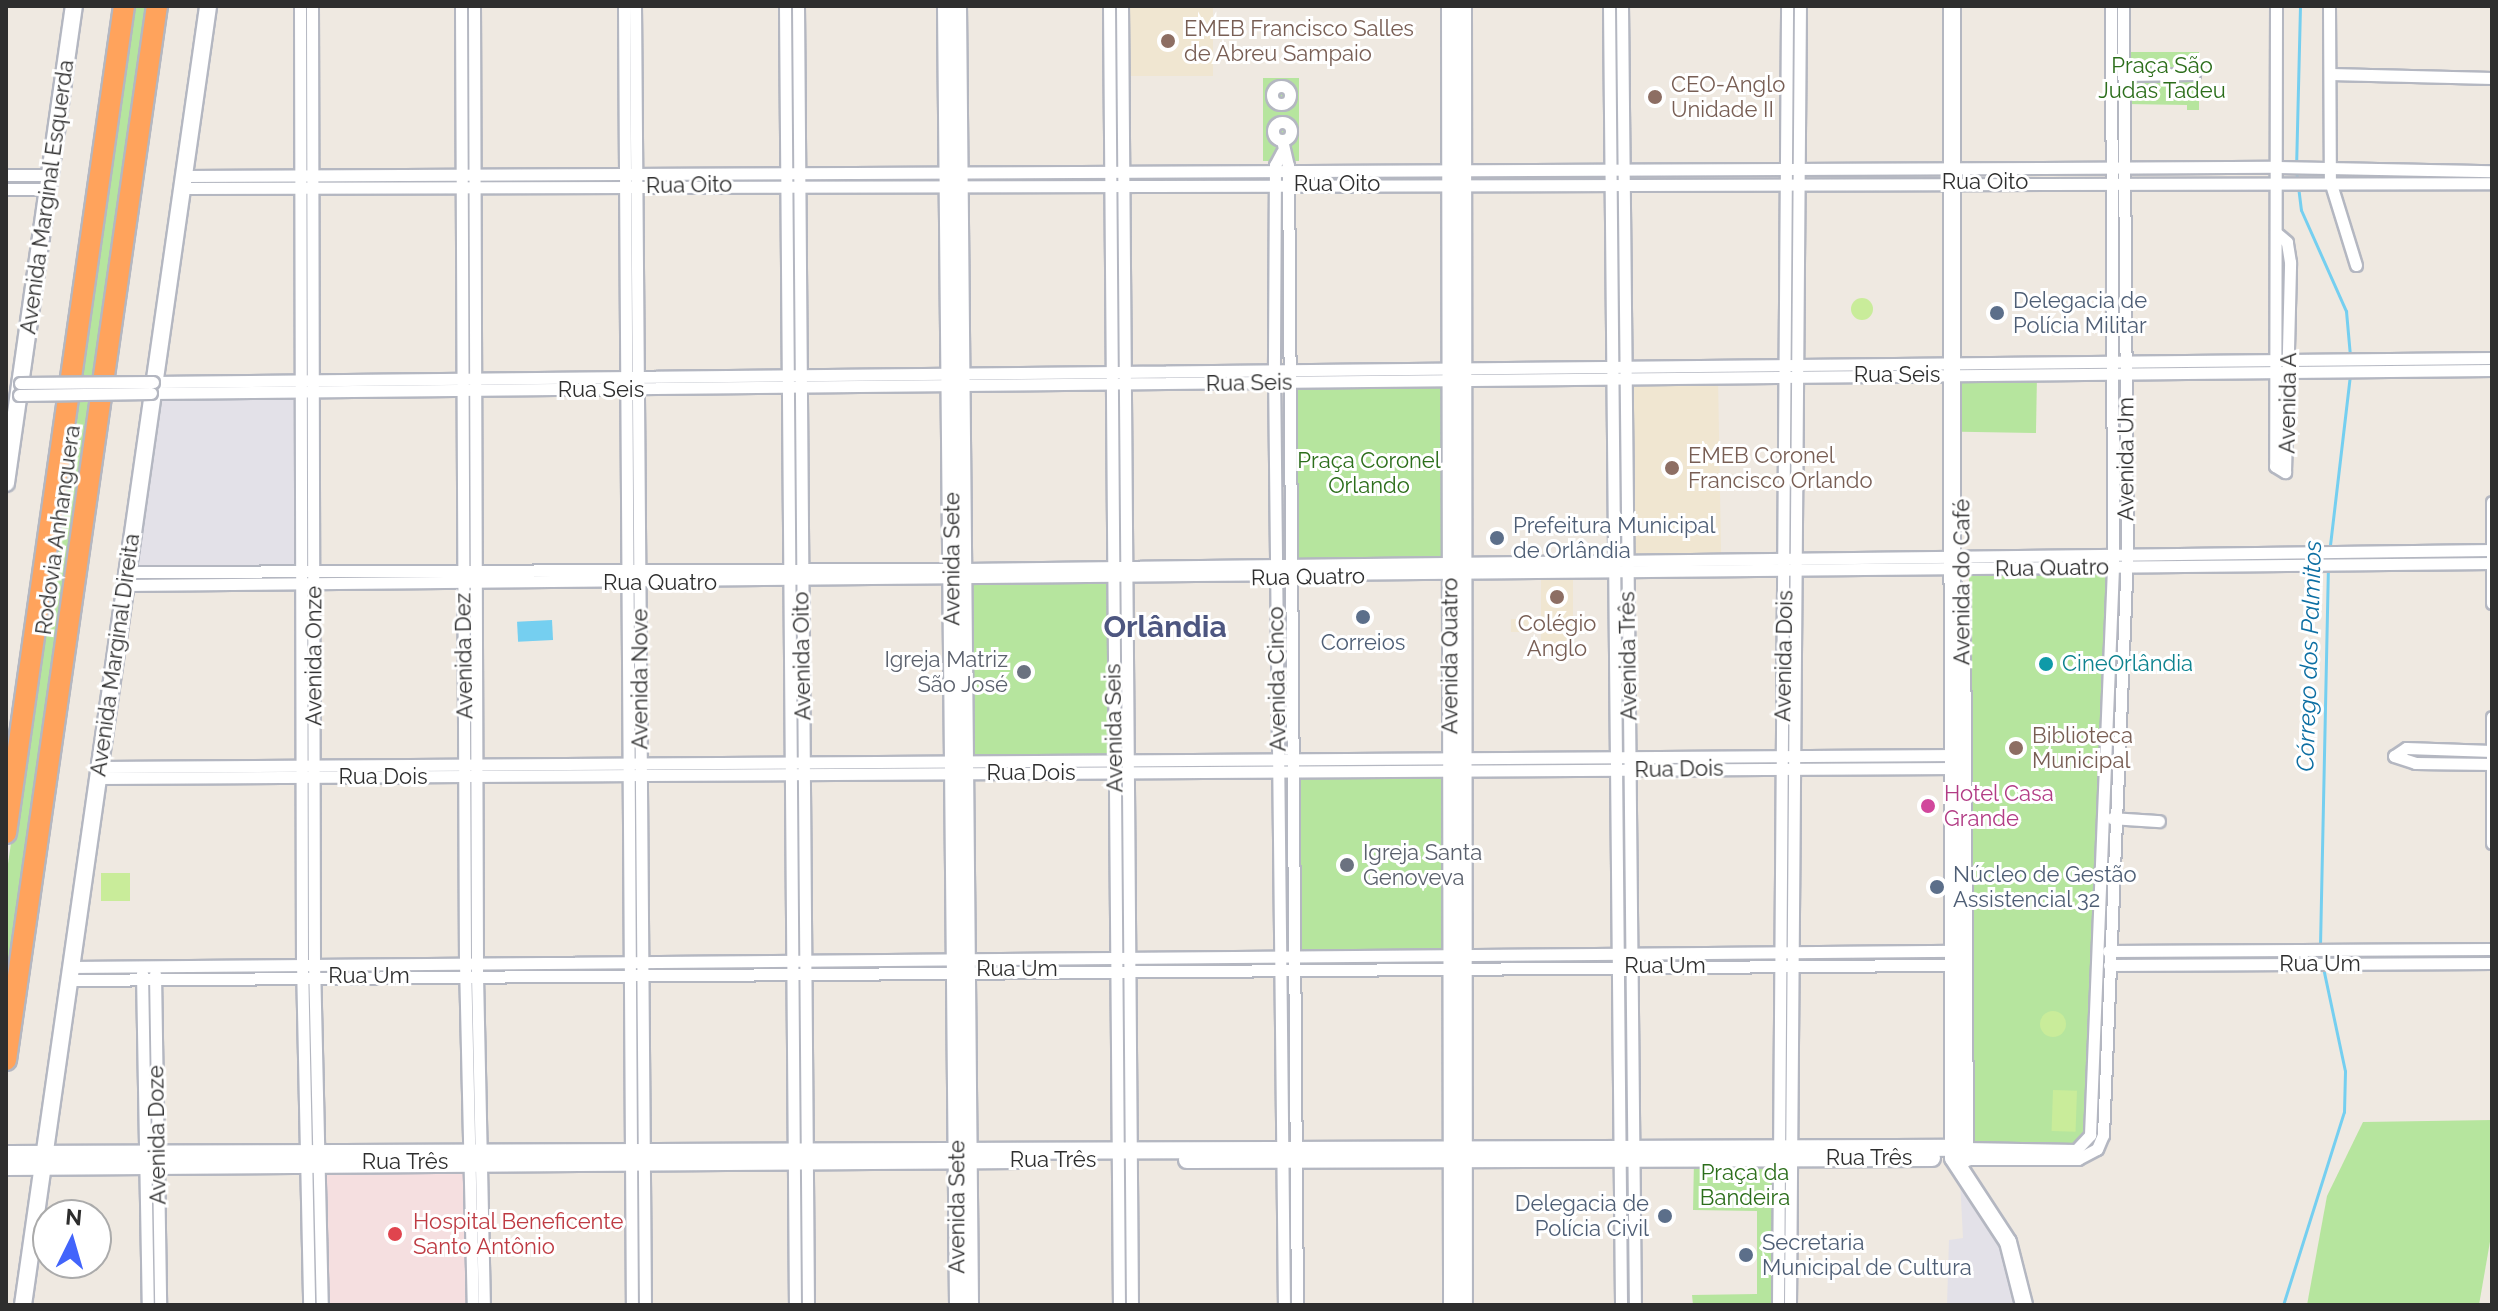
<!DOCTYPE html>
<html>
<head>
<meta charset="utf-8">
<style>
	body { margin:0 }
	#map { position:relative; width:2498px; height:1311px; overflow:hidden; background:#efe9e1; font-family:Raleway,sans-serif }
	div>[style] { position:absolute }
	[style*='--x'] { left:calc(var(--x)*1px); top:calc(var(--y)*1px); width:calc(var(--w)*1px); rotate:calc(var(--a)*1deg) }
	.industrial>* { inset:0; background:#e3e1e8 }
	.education>* { inset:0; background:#f0e6d1; transform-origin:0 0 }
	.medical>* { inset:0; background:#f5dfe0; transform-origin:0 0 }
	.green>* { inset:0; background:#b6e59e; transform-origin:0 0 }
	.pitch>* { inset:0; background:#c9ec9a; transform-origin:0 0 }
	.round { border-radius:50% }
	.water>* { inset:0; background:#75cff0; transform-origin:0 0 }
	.stream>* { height:3px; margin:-1.5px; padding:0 1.5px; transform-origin:1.5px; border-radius:1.5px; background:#75cff0 }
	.roads { filter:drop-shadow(2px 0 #b4b7c1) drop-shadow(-2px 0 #b4b7c1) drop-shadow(0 2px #b4b7c1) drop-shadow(0 -2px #b4b7c1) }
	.street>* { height:11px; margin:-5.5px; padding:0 5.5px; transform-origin:5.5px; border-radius:5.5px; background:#fff }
	.street>.ring { margin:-5.5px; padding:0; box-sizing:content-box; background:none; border:11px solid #fff; border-radius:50% }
	.secondary>* { height:16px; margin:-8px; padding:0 8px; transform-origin:8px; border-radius:8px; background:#fff }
	.highway>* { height:20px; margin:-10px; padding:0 10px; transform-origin:10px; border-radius:10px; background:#ffa35c }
	.bridges { filter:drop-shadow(2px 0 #b4b7c1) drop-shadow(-2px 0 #b4b7c1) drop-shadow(0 2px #b4b7c1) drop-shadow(0 -2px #b4b7c1) }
	.street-bridge>* { height:11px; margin:-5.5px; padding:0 5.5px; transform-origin:5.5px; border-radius:5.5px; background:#fff }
	.dots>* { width:22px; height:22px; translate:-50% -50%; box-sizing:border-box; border:4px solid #fff; border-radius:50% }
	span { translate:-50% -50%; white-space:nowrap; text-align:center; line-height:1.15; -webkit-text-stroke:6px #fff; paint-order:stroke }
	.education-label { font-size:22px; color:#785e54 }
	.left { translate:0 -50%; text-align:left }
	.park-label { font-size:22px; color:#2c6e1b }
	.street-label { font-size:22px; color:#2e2e2e }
	.service-label { font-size:22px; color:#4e5e75 }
	.right { translate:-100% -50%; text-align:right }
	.worship-label { font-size:22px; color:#5b616d }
	.culture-label { font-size:22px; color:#0d838f }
	.hotel-label { font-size:22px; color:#b23c85 }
	.health-label { font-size:22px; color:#be3a42 }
	.water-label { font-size:24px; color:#0d6fa3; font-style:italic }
	.district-label { font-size:30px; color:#4d5680; font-weight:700 }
	.frame { position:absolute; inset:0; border:8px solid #2e2e2e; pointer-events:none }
	.north { position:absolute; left:32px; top:1199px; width:80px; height:80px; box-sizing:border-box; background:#fff; border:2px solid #ababab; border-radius:50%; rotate:5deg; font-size:22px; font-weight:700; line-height:32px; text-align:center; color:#2e2e2e }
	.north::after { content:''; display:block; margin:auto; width:28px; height:36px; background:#4264fb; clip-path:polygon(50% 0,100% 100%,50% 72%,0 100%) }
</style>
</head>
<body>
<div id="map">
	<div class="industrial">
		<i style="clip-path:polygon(300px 392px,301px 571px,126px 572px,151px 393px)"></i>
		<i style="clip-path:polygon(1960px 1180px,1998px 1229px,2018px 1305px,1947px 1305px,1949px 1240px,1963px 1238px)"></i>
	</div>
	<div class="education">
		<i style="left:1122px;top:6px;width:91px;height:70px"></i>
		<i style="left:1718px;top:377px;width:183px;height:93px;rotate:89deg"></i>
		<i style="clip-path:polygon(1573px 574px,1573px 650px,1541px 650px,1541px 632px,1511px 632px,1511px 619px,1541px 619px,1541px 575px)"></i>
	</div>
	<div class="medical">
		<i style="left:318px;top:1162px;width:151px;height:143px"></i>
	</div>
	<div class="green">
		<i style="clip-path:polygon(131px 6px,151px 6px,6px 1019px,6px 878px)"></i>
		<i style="clip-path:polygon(2125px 52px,2199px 52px,2199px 110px,2187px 110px,2187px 105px,2126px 104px)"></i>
		<i style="left:1263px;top:78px;width:36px;height:83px"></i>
		<i style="left:2037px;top:374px;width:59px;height:75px;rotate:91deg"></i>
		<i style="left:1448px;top:380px;width:183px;height:160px;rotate:89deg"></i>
		<i style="clip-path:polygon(2110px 572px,2085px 1146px,1966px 1146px,1969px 573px)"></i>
		<i style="left:1112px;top:579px;width:181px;height:148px;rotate:89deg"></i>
		<i style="left:1292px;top:771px;width:158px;height:184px"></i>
		<i style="clip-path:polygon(2492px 1120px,2492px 1230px,2479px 1305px,2307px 1305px,2327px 1196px,2363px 1122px)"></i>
		<i style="clip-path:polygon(1780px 1159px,1778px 1305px,1693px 1305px,1692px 1295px,1757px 1294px,1757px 1211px,1693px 1210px,1694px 1160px)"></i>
	</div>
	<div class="pitch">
		<i class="round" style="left:1851px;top:298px;width:22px;height:22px"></i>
		<i style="left:130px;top:873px;width:28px;height:29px;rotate:90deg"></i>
		<i class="round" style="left:2040px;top:1011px;width:26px;height:26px"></i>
		<i style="left:2053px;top:1090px;width:24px;height:41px;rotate:2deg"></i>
	</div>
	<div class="water">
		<i style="left:552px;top:620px;width:20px;height:35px;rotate:87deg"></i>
	</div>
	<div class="stream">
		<i style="--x:2300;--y:6;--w:164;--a:91.4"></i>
		<i style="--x:2296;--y:170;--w:40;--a:82.9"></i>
		<i style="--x:2301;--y:210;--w:111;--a:66"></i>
		<i style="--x:2346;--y:311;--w:45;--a:84.9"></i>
		<i style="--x:2328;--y:562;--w:188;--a:-83.3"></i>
		<i style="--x:2320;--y:946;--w:376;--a:-88.8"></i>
		<i style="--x:2283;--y:1305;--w:202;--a:-72.5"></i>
		<i style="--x:2344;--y:1112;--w:41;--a:-88.6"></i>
		<i style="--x:2345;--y:1071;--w:121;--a:-102"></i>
	</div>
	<div class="roads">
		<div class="street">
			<i style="--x:300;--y:6;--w:956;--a:89.88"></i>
			<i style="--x:302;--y:962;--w:343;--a:88.8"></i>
			<i style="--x:312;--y:6;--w:956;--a:89.88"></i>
			<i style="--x:314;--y:962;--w:343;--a:88.7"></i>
			<i style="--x:461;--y:6;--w:956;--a:89.76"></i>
			<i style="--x:465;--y:962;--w:343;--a:88.7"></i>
			<i style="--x:474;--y:6;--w:969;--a:89.82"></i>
			<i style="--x:477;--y:975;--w:330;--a:88.8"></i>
			<i style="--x:624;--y:6;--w:1299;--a:89.65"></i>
			<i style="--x:635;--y:6;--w:1299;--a:89.56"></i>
			<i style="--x:785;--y:6;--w:1299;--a:89.56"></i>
			<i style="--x:798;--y:6;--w:1299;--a:89.56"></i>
			<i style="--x:1109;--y:6;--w:1299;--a:89.56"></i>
			<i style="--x:1122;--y:6;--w:1299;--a:89.56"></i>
			<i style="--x:1609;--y:6;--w:1299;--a:89.47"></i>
			<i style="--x:1622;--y:6;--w:1299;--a:89.43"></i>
			<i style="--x:2276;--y:6;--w:460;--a:90.1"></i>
			<i style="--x:2275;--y:466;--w:12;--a:31"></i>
			<i style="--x:2285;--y:472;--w:210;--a:-88.6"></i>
			<i style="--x:2290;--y:262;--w:20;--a:-99"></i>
			<i style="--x:2287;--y:242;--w:11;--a:-139"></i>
			<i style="--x:2329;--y:6;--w:175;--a:89.7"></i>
			<i style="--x:2330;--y:181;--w:88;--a:72.8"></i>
			<i style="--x:2330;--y:74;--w:162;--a:1.4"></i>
			<i style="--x:2124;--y:75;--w:70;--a:-0.8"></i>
			<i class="ring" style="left:1272px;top:86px;width:7px;height:7px"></i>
			<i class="ring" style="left:1273px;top:122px;width:7px;height:7px"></i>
			<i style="--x:1282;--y:140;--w:26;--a:77"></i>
			<i style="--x:1288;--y:165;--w:1140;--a:89.55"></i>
			<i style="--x:1282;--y:152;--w:15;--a:118"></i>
			<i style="--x:1275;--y:165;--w:204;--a:90.3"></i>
			<i style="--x:1274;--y:369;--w:936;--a:89.39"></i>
			<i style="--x:6;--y:175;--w:45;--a:0"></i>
			<i style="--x:184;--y:176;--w:2093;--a:-0.25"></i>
			<i style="--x:2277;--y:167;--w:215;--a:1.1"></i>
			<i style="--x:182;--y:188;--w:2310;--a:-0.12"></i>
			<i style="--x:6;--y:189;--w:43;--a:0"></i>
			<i style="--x:153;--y:382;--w:2339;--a:-0.59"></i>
			<i style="--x:151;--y:393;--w:2341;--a:-0.56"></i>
			<i style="--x:2492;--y:502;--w:101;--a:90"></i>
			<i style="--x:126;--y:572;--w:838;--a:-0.21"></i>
			<i style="--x:964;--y:569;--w:1528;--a:-0.71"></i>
			<i style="--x:125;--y:585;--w:2367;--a:-0.53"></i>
			<i style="--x:2492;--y:717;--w:126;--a:90"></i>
			<i style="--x:2492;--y:751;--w:86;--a:-178"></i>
			<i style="--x:2406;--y:748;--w:14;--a:146"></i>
			<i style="--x:2394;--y:756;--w:22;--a:18"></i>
			<i style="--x:2415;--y:763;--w:77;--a:0.7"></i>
			<i style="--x:100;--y:767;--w:1858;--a:-0.37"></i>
			<i style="--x:98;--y:778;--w:1860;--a:-0.31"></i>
			<i style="--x:2112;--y:818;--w:47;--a:3.7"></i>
			<i style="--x:2108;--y:951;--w:384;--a:-0.3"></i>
			<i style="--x:2109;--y:965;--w:383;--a:-0.3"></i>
			<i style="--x:70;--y:967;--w:1889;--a:-0.49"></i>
			<i style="--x:142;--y:973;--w:332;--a:89"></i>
			<i style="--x:155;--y:974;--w:331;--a:89.1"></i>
			<i style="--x:69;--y:980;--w:1887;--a:-0.46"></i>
			<i style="--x:1965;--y:1148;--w:111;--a:1"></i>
			<i style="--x:2076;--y:1150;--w:21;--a:-47"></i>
			<i style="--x:2090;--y:1135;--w:567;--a:-87.68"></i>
			<i style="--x:2113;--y:568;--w:562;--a:-90.2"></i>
			<i style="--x:1965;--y:1159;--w:113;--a:0"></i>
			<i style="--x:2078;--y:1159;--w:21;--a:-28"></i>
			<i style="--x:2097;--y:1149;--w:15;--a:-67"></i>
			<i style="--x:2103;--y:1135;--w:580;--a:-87.63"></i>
			<i style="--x:2127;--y:555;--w:549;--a:-90.42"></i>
			<i style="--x:1778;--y:1305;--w:1299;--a:-89.6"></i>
			<i style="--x:1790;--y:1305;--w:1299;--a:-89.56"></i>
		</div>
		<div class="secondary">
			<i style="--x:946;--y:6;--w:1299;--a:89.47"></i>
			<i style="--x:958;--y:6;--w:1299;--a:89.47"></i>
			<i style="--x:1450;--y:6;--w:1299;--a:89.91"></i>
			<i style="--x:1463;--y:6;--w:1299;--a:89.96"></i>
			<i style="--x:1952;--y:6;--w:1152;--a:89.95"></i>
			<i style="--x:1953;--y:1158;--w:100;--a:56.8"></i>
			<i style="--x:2008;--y:1242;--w:65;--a:75.7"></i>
			<i style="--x:6;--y:483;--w:482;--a:-81.9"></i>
			<i style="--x:1962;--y:598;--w:561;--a:89.69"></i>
			<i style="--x:6;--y:1154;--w:1959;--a:-0.18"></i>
			<i style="--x:1187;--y:1160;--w:745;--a:-0.15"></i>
			<i style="--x:6;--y:1167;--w:1034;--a:-0.39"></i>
			<i style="--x:23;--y:1305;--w:1312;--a:-81.89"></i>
		</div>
		<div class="highway">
			<i style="--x:6;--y:833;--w:835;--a:-81.88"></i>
			<i style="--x:6;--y:1060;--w:1065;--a:-81.85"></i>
		</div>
	</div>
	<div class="bridges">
		<div class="street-bridge">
			<i style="--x:20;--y:383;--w:133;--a:-0.4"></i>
			<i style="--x:19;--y:395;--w:132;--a:-0.9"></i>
		</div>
	</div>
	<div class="dots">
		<i style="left:1168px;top:41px;background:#8d6e63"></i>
		<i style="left:1655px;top:97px;background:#8d6e63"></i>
		<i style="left:1997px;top:313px;background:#5c6f8a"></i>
		<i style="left:1672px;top:468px;background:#8d6e63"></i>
		<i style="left:1497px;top:538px;background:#5c6f8a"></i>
		<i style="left:1557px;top:597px;background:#8d6e63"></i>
		<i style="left:1363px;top:617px;background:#5c6f8a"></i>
		<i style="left:2046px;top:664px;background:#0f9aa8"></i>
		<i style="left:1024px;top:672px;background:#6b7280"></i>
		<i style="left:2016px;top:748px;background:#8d6e63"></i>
		<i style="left:1928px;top:806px;background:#d1479c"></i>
		<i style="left:1347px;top:865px;background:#6b7280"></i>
		<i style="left:1937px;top:887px;background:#5c6f8a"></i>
		<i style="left:1665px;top:1216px;background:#5c6f8a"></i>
		<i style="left:395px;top:1234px;background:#e0444e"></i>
		<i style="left:1746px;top:1255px;background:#5c6f8a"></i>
	</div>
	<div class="education-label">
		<span class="left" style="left:1184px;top:41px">EMEB Francisco Salles<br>de Abreu Sampaio</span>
		<span class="left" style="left:1671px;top:97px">CEO-Anglo<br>Unidade II</span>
		<span class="left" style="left:1688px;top:468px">EMEB Coronel<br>Francisco Orlando</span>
		<span style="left:1557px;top:636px">Colégio<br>Anglo</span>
		<span class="left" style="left:2032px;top:748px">Biblioteca<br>Municipal</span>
	</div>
	<div class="park-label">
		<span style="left:2162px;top:78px">Praça São<br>Judas Tadeu</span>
		<span style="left:1369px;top:473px">Praça Coronel<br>Orlando</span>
		<span style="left:1745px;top:1185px">Praça da<br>Bandeira</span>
	</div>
	<div class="street-label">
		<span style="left:1985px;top:182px">Rua Oito</span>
		<span style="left:1337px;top:184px">Rua Oito</span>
		<span style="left:689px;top:185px;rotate:-1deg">Rua Oito</span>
		<span style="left:47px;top:197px;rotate:-82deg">Avenida Marginal Esquerda</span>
		<span style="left:1897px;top:375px">Rua Seis</span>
		<span style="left:1249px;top:383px;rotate:-1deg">Rua Seis</span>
		<span style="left:601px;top:390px">Rua Seis</span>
		<span style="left:2288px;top:403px;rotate:-89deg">Avenida A</span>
		<span style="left:2126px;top:459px;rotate:-90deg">Avenida Um</span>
		<span style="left:58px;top:530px;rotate:-82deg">Rodovia Anhanguera</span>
		<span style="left:952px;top:559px;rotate:-90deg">Avenida Sete</span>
		<span style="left:2052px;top:568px;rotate:-1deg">Rua Quatro</span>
		<span style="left:1308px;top:577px;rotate:-1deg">Rua Quatro</span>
		<span style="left:1962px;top:582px;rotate:-90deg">Avenida do Café</span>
		<span style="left:660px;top:583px">Rua Quatro</span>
		<span style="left:115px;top:655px;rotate:-82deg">Avenida Marginal Direita</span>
		<span style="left:314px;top:656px;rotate:-90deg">Avenida Onze</span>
		<span style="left:464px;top:656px;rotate:-91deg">Avenida Dez</span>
		<span style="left:802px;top:656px;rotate:-91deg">Avenida Oito</span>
		<span style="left:1450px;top:656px;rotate:-90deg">Avenida Quatro</span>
		<span style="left:1628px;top:656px;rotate:-91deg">Avenida Três</span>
		<span style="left:1784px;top:656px;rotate:-89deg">Avenida Dois</span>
		<span style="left:640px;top:679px;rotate:-90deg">Avenida Nove</span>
		<span style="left:1277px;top:679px;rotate:-91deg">Avenida Cinco</span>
		<span style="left:1114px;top:728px;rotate:-91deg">Avenida Seis</span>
		<span style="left:1679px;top:769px;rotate:-1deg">Rua Dois</span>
		<span style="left:1031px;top:773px">Rua Dois</span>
		<span style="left:383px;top:777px">Rua Dois</span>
		<span style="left:2320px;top:964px">Rua Um</span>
		<span style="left:1665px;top:966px">Rua Um</span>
		<span style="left:1017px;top:969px">Rua Um</span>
		<span style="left:369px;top:976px">Rua Um</span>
		<span style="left:157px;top:1135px;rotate:-91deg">Avenida Doze</span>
		<span style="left:1869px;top:1158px">Rua Três</span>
		<span style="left:1053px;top:1160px">Rua Três</span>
		<span style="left:405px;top:1162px">Rua Três</span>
		<span style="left:957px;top:1207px;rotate:-90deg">Avenida Sete</span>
	</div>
	<div class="service-label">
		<span class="left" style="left:2013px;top:313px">Delegacia de<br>Polícia Militar</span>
		<span class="left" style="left:1513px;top:538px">Prefeitura Municipal<br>de Orlândia</span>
		<span style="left:1363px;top:643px">Correios</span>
		<span class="left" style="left:1953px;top:887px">Núcleo de Gestão<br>Assistencial 32</span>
		<span class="right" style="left:1649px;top:1216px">Delegacia de<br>Polícia Civil</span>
		<span class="left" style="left:1762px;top:1255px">Secretaria<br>Municipal de Cultura</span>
	</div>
	<div class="worship-label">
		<span class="right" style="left:1008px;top:672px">Igreja Matriz<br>São José</span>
		<span class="left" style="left:1363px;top:865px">Igreja Santa<br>Genoveva</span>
	</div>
	<div class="culture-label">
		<span class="left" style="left:2062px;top:664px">CineOrlândia</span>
	</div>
	<div class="hotel-label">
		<span class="left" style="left:1944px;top:806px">Hotel Casa<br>Grande</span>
	</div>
	<div class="health-label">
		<span class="left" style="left:413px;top:1234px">Hospital Beneficente<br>Santo Antônio</span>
	</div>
	<div class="water-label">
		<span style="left:2309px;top:656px;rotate:-88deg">Córrego dos Palmitos</span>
	</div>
	<div class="district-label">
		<span style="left:1165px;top:627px">Orlândia</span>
	</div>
	<div class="frame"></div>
	<div class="north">N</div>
</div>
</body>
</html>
